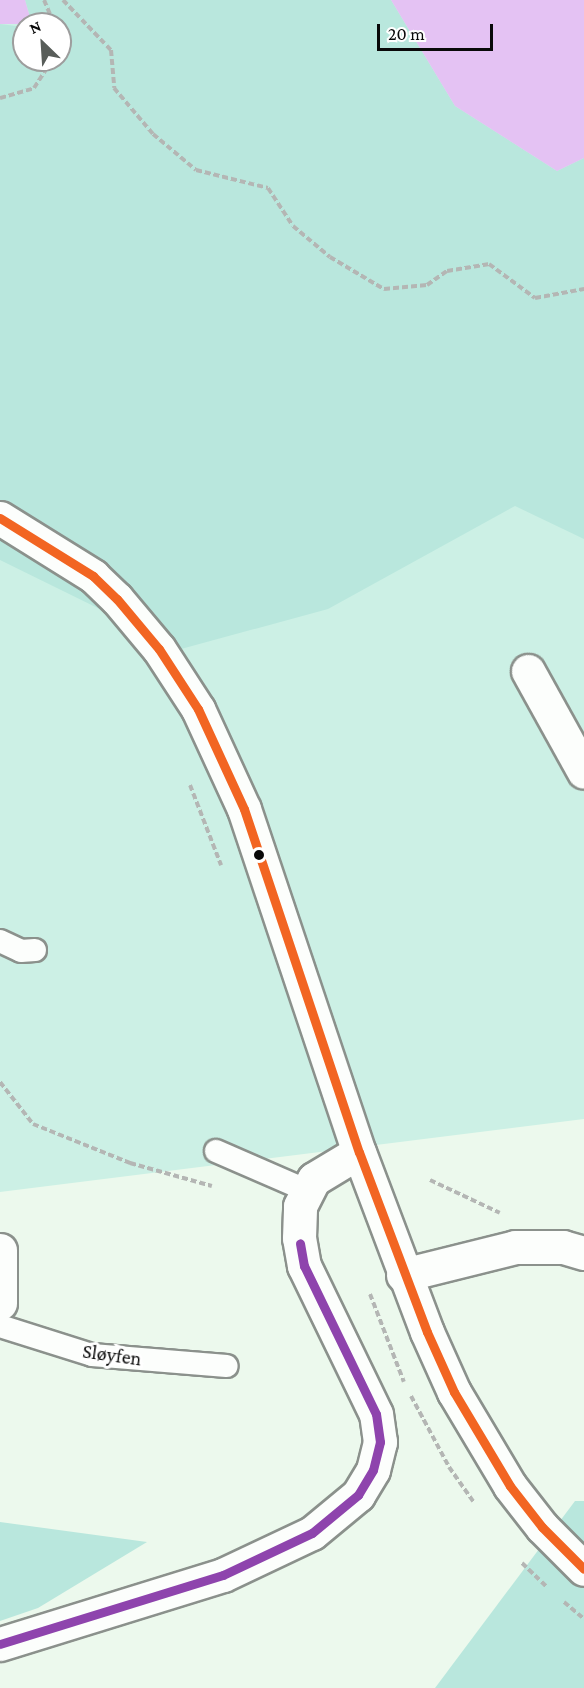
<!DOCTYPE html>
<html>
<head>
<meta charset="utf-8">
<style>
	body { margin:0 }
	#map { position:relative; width:584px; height:1688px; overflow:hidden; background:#ecf9ed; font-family:"Crimson Pro",serif }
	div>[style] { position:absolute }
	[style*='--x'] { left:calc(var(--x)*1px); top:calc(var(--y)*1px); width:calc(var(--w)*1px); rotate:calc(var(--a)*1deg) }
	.green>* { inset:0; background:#ccf0e5 }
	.forest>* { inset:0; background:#b9e7dd }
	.water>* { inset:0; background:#e4c2f3 }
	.path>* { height:4px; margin-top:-2px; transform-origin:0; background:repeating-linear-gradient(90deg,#b4b6b4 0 6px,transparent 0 9px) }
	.roads { filter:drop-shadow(2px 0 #8b918c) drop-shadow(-2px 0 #8b918c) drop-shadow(0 2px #8b918c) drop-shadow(0 -2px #8b918c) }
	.service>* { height:22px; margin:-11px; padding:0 11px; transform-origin:11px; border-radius:11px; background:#fcfefc }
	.minor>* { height:33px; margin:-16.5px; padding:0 16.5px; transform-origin:16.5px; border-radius:16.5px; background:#fcfefc }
	.tertiary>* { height:33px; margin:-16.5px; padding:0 16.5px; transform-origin:16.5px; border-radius:16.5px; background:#fcfefc }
	.bus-1>* { height:9px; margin:-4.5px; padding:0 4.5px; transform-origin:4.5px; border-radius:4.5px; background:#f26522 }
	.bus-2>* { height:9px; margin:-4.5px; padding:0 4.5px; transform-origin:4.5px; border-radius:4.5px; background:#8e44ad }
	.dots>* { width:16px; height:16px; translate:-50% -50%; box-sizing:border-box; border:3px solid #fff; border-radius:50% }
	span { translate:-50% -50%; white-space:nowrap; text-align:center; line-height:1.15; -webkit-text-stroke:6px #fff; paint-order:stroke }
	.street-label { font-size:20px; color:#090909 }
	.north { position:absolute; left:12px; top:12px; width:60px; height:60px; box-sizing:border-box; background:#fff; border:2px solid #9d9d9d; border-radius:50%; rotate:335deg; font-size:16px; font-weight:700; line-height:24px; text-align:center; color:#090909 }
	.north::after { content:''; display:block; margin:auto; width:21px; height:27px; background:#585d59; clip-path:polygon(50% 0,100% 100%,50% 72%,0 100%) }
	.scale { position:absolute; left:377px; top:24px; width:116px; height:27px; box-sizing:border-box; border:3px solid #090909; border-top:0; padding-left:8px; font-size:18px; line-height:21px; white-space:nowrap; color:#090909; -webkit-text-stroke:4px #fff; paint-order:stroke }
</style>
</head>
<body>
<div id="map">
	<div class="green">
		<i style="clip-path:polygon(evenodd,0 0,584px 0,584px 1119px,0 1192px,0 0,24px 24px,60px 24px,60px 60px,24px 60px,24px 24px)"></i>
	</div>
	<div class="forest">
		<i style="clip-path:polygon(25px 0,391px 0,455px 106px,557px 171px,584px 158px,584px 539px,515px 506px,328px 609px,181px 649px,0 560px,0 24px,24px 27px,24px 60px,60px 60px,60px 24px,32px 24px)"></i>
		<i style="clip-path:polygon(575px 1501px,584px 1501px,584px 1688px,435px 1688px)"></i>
		<i style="clip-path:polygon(0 1522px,147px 1542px,38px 1608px,0 1621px)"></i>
	</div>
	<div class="water">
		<i style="clip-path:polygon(0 0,25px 0,32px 24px,0 24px)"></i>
		<i style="clip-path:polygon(391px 0,584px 0,584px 158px,557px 171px,455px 106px)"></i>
	</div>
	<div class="path">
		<i style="--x:44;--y:0;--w:26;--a:67"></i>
		<i style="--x:63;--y:0;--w:69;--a:46.2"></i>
		<i style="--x:111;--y:50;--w:38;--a:85"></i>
		<i style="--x:114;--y:88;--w:60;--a:49.7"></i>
		<i style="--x:153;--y:134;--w:56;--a:39.9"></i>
		<i style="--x:196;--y:170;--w:74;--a:14"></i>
		<i style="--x:268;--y:188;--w:45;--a:56.7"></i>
		<i style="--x:293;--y:226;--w:48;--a:40"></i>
		<i style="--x:330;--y:257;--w:63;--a:30.7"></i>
		<i style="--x:384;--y:289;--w:43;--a:-5.3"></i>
		<i style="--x:427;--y:285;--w:24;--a:-35"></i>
		<i style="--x:447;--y:271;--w:43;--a:-9.5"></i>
		<i style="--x:489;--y:264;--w:57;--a:36.5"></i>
		<i style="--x:535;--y:298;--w:50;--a:-10.4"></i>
		<i style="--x:0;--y:98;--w:35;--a:-16"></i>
		<i style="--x:34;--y:88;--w:33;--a:-57"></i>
		<i style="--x:190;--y:785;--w:86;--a:68.8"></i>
		<i style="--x:0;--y:1082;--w:53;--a:51.8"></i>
		<i style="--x:33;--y:1124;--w:105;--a:21.9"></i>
		<i style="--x:130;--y:1163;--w:85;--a:15.7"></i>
		<i style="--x:430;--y:1180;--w:77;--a:25.2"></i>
		<i style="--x:370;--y:1294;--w:94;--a:68.9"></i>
		<i style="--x:411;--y:1396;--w:81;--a:61.8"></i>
		<i style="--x:449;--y:1467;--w:42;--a:54.8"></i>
		<i style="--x:522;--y:1563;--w:35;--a:44"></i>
		<i style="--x:564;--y:1602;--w:26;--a:40"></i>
	</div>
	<div class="roads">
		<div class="service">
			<i style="--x:0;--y:941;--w:23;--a:25"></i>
			<i style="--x:21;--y:951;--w:14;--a:-4"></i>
			<i style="--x:216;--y:1151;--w:100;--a:23.5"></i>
			<i style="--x:0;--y:1326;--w:96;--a:17.5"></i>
			<i style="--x:92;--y:1355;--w:135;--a:4.7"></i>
		</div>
		<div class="minor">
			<i style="--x:528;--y:671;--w:115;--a:61"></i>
			<i style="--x:0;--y:1250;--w:53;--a:90"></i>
			<i style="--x:403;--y:1275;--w:115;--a:-14"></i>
			<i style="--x:515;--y:1247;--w:48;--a:0"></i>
			<i style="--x:563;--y:1247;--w:22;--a:16"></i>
			<i style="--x:0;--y:1644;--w:233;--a:-17.2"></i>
			<i style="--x:223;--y:1575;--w:98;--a:-25.3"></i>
			<i style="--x:312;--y:1533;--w:60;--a:-39.6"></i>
			<i style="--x:358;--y:1495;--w:29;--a:-59"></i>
			<i style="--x:373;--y:1470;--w:29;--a:-76"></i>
			<i style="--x:380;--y:1442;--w:28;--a:-98"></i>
			<i style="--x:376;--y:1414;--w:165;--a:-115.9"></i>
			<i style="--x:304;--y:1266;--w:28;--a:-100"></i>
			<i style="--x:299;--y:1238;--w:32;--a:-88"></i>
			<i style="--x:300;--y:1206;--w:30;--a:-63"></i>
			<i style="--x:314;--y:1179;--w:52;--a:-31"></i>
		</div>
		<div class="tertiary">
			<i style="--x:0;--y:518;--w:110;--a:31.9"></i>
			<i style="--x:93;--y:576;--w:33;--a:44"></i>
			<i style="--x:117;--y:599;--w:65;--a:50"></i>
			<i style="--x:159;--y:649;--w:72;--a:57"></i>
			<i style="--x:198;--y:709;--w:110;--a:65.3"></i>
			<i style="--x:244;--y:809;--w:362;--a:71.5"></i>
			<i style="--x:359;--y:1152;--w:192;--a:69.3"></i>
			<i style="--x:427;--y:1332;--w:66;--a:65.8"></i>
			<i style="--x:454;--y:1392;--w:109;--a:59.2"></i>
			<i style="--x:510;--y:1486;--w:52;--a:52"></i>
			<i style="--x:542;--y:1527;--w:59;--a:45"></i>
		</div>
	</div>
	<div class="bus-1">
		<i style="--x:0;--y:518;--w:110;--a:31.9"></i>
		<i style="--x:93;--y:576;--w:33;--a:44"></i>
		<i style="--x:117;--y:599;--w:65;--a:50"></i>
		<i style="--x:159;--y:649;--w:72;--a:57"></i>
		<i style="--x:198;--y:709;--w:110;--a:65.3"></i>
		<i style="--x:244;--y:809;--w:362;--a:71.5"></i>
		<i style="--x:359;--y:1152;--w:192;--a:69.3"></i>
		<i style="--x:427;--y:1332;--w:66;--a:65.8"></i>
		<i style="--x:454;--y:1392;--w:109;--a:59.2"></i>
		<i style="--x:510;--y:1486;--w:52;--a:52"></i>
		<i style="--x:542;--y:1527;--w:59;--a:45"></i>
	</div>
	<div class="bus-2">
		<i style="--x:0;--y:1644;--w:233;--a:-17.2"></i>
		<i style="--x:223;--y:1575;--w:98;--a:-25.3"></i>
		<i style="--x:312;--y:1533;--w:60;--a:-39.6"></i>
		<i style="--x:358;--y:1495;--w:29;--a:-59"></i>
		<i style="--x:373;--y:1470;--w:29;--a:-76"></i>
		<i style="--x:380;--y:1442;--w:28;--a:-98"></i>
		<i style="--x:376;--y:1414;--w:165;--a:-115.9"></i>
		<i style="--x:304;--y:1266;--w:23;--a:-100"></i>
	</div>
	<div class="dots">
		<i style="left:259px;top:855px;background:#090909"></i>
	</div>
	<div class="street-label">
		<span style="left:112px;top:1355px;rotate:8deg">Sløyfen</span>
	</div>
	<div class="north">N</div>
	<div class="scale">20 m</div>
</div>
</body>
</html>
